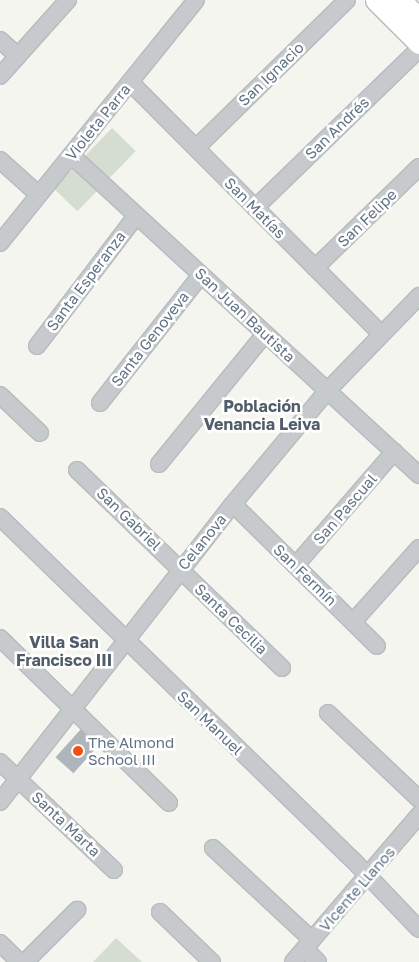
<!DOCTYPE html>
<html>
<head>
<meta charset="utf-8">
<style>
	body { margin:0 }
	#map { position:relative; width:419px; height:962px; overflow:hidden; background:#f5f5f0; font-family:"Golos Text",sans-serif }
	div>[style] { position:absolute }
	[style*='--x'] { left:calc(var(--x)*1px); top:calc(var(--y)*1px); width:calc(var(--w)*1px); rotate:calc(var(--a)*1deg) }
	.green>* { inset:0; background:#d5ddd1; transform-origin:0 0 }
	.building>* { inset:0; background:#aeb6bb; transform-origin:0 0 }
	.roads { filter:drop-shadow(1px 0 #b7bbbe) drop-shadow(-1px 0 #b7bbbe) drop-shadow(0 1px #b7bbbe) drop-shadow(0 -1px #b7bbbe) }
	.minor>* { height:16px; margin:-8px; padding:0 8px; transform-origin:8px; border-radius:8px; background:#c7cacd }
	.major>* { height:21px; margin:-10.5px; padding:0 10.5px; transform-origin:10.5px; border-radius:10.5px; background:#fff }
	.dots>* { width:14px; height:14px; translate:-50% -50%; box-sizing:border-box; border:2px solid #fff; border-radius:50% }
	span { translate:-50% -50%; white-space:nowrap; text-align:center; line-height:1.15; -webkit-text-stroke:5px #fff; paint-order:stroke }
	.street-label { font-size:15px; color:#617384 }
	.poi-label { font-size:15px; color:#617384 }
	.left { translate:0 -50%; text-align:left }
	.neighbourhood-label { font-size:16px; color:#505d69; font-weight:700 }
</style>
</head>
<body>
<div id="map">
	<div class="green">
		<i style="left:112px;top:128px;width:33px;height:84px;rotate:44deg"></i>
		<i style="clip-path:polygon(116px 938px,142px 962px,93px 962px)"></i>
	</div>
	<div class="building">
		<i style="left:81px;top:729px;width:24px;height:38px;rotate:42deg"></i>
	</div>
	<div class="roads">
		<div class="minor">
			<i style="--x:0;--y:40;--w:24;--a:42"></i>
			<i style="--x:0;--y:76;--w:102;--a:-48.2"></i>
			<i style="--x:130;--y:82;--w:356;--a:45.1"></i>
			<i style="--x:196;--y:148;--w:211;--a:-44.4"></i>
			<i style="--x:71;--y:155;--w:473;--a:42.6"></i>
			<i style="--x:0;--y:160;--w:52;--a:41.9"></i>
			<i style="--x:255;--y:208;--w:228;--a:-44.1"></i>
			<i style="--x:0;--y:243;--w:312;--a:-51.1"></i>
			<i style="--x:315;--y:268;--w:145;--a:-44.2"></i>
			<i style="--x:37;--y:346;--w:163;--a:-52.7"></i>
			<i style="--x:0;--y:395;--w:55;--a:43.5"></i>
			<i style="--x:100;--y:403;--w:163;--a:-51.7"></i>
			<i style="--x:159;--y:464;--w:168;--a:-50.8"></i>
			<i style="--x:77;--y:470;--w:285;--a:44"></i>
			<i style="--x:233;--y:504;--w:202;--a:44.6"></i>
			<i style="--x:0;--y:517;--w:492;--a:44.2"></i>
			<i style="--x:353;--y:860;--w:95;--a:46.3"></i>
			<i style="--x:296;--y:565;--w:150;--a:-49.1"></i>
			<i style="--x:353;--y:622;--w:99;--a:-48.3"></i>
			<i style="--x:0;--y:638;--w:236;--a:44.3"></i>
			<i style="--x:328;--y:713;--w:125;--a:43.4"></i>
			<i style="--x:0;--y:762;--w:157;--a:43.5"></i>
			<i style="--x:0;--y:802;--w:378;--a:-52"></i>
			<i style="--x:233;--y:504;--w:147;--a:-50.2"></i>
			<i style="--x:327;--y:391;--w:132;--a:-45.9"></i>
			<i style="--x:213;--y:848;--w:135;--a:42.9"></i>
			<i style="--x:160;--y:912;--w:72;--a:43.9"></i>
			<i style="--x:0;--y:943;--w:28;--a:44"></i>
			<i style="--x:305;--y:949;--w:18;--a:45"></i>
			<i style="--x:25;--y:962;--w:74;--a:-45"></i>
			<i style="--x:293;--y:962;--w:194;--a:-49.4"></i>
		</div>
		<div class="major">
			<i style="--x:376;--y:0;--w:61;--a:45"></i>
			<i style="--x:400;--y:0;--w:27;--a:45"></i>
		</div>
	</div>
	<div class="dots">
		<i style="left:78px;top:751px;background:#f25114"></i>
	</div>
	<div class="street-label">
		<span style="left:271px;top:74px;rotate:-44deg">San Ignacio</span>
		<span style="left:98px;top:122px;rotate:-51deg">Violeta Parra</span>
		<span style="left:337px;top:128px;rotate:-44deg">San Andrés</span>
		<span style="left:255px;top:208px;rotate:45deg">San Matías</span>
		<span style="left:367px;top:218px;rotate:-44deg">San Felipe</span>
		<span style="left:86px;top:281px;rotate:-53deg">Santa Esperanza</span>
		<span style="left:245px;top:315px;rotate:43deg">San Juan Bautista</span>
		<span style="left:150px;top:339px;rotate:-52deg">Santa Genoveva</span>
		<span style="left:345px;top:509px;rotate:-49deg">San Pascual</span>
		<span style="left:129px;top:519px;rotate:44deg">San Gabriel</span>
		<span style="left:202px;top:542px;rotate:-51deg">Celanova</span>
		<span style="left:305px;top:575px;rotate:44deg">San Fermín</span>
		<span style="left:231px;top:619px;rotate:44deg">Santa Cecilia</span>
		<span style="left:210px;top:723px;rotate:44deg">San Manuel</span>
		<span style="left:66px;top:824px;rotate:43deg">Santa Marta</span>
		<span style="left:357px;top:889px;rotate:-49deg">Vicente Llanos</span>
	</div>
	<div class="poi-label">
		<span class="left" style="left:88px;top:751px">The Almond<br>School III</span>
	</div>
	<div class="neighbourhood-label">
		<span style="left:262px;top:415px">Población<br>Venancia Leiva</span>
		<span style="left:64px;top:651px">Villa San<br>Francisco III</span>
	</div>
</div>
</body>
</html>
